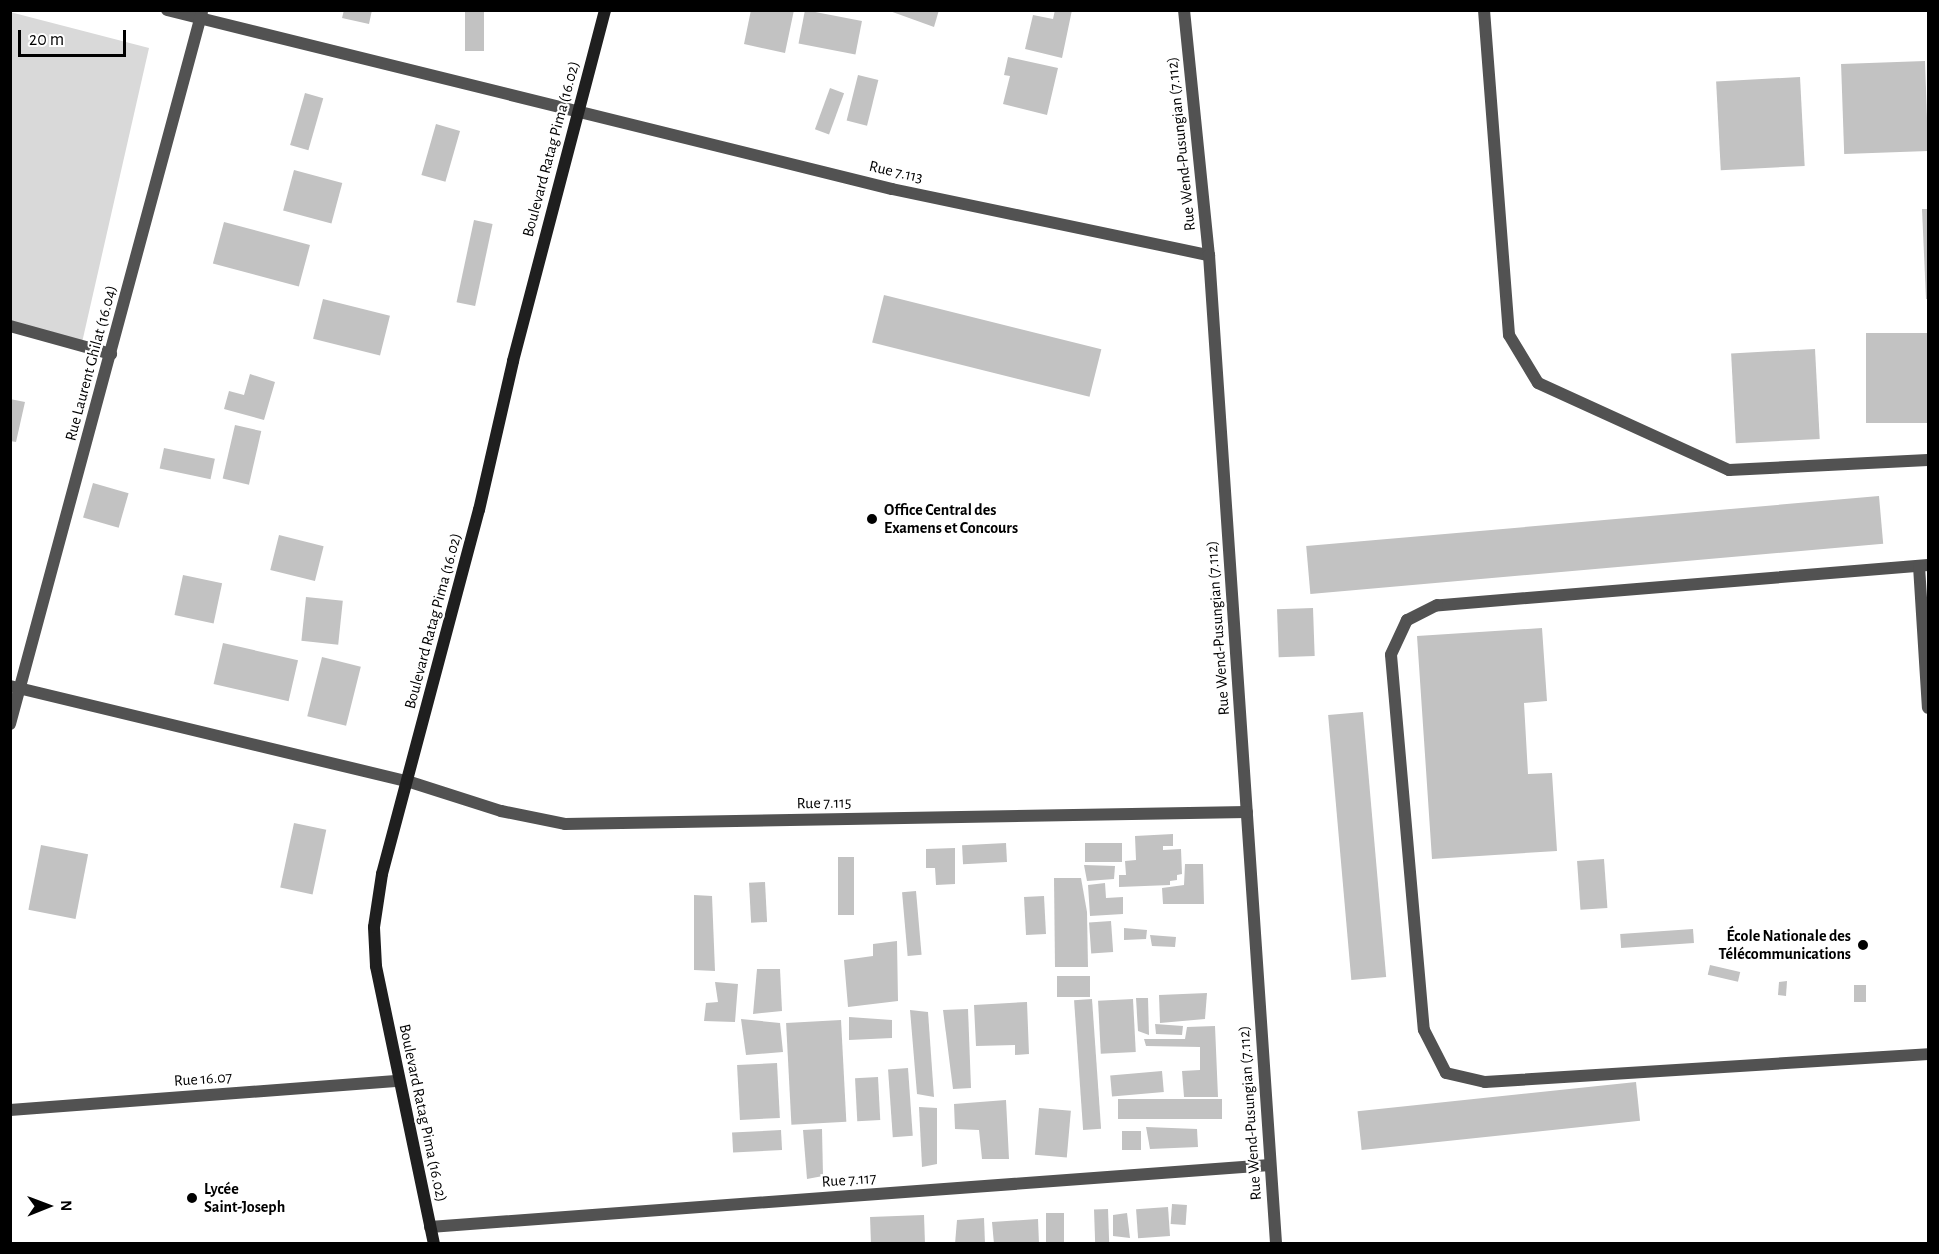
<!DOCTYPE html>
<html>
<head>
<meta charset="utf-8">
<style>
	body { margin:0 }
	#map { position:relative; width:1939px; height:1254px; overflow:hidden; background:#fff; font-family:"Alegreya Sans",sans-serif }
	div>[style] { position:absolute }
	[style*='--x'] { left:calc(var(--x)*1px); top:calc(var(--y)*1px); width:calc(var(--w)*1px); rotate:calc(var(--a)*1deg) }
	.green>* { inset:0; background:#d9d9d9 }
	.building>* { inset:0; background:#c2c2c2; transform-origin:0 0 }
	.lane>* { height:12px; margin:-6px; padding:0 6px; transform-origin:6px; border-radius:6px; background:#525252 }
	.street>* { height:12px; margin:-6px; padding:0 6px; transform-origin:6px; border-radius:6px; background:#525252 }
	.secondary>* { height:12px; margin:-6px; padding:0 6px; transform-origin:6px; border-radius:6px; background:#1f1f1f }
	.dots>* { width:16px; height:16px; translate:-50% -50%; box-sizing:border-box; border:3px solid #fff; border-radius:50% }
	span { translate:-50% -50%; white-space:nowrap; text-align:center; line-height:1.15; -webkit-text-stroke:4.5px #fff; paint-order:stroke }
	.street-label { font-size:16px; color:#000 }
	.poi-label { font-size:16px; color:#000; font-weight:700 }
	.left { translate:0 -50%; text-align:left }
	.right { translate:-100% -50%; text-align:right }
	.frame { position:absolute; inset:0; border:12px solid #000; pointer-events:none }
	.north { position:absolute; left:18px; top:1176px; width:60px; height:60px; -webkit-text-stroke:4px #fff; paint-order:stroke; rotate:89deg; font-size:16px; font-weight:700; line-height:24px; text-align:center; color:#000 }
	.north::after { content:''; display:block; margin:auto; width:21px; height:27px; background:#000; clip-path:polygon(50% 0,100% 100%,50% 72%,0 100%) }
	.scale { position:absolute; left:18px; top:30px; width:108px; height:27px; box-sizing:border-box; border:3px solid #000; border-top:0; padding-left:8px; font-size:18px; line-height:21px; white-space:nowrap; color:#000; -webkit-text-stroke:4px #fff; paint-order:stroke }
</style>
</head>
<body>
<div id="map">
	<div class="green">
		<i style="clip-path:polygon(10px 12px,149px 48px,81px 347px,11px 328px)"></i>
	</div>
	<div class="building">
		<i style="clip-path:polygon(344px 10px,372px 10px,369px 24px,342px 18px)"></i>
		<i style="left:465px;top:10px;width:19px;height:41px"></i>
		<i style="clip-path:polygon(751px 10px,794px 10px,785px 53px,744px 44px)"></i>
		<i style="left:805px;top:10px;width:58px;height:34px;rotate:11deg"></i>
		<i style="clip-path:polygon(887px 10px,939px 10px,934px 27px)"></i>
		<i style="clip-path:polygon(1055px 10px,1072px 10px,1062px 58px,1025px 49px,1033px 15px,1053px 19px)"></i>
		<i style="clip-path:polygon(1008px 57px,1058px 68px,1047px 115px,1003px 104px,1010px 76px,1004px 75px)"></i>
		<i style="left:1925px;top:61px;width:90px;height:84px;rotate:88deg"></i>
		<i style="left:858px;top:75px;width:21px;height:47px;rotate:14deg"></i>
		<i style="left:1800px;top:77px;width:89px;height:84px;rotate:87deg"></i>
		<i style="left:830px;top:88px;width:15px;height:44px;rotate:20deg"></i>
		<i style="left:305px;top:93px;width:19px;height:54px;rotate:16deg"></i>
		<i style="left:436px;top:124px;width:25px;height:53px;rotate:16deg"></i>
		<i style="left:294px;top:170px;width:50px;height:42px;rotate:15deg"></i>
		<i style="clip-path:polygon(1922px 209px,1928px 209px,1928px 299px,1926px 299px)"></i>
		<i style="left:474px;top:220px;width:19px;height:84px;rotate:12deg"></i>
		<i style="left:224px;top:222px;width:89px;height:43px;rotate:15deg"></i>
		<i style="left:884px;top:295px;width:224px;height:49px;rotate:14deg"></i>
		<i style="left:323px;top:299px;width:69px;height:41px;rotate:14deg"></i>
		<i style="left:1928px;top:333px;width:90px;height:62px;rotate:90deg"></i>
		<i style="left:1815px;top:349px;width:90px;height:84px;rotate:87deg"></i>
		<i style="clip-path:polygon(250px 374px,275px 382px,264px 420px,224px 409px,229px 391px,244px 395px)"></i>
		<i style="clip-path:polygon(10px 399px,25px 402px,16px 442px,10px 441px)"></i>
		<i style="left:235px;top:425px;width:27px;height:55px;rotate:13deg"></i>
		<i style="left:164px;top:448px;width:52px;height:21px;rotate:12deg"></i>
		<i style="left:93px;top:483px;width:37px;height:36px;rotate:16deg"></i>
		<i style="left:1879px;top:496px;width:48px;height:575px;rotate:85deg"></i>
		<i style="left:279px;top:535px;width:46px;height:36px;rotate:14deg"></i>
		<i style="left:183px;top:575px;width:40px;height:41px;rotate:12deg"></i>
		<i style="left:306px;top:597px;width:37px;height:44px;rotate:6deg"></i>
		<i style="left:1313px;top:608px;width:48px;height:36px;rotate:88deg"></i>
		<i style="clip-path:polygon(1542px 628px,1547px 701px,1524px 703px,1528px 774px,1552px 773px,1557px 851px,1432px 859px,1417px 636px)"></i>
		<i style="left:223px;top:643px;width:77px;height:42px;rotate:13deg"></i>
		<i style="left:322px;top:657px;width:40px;height:61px;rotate:14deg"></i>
		<i style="left:1363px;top:712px;width:266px;height:35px;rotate:85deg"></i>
		<i style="left:294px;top:823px;width:33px;height:66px;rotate:12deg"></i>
		<i style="clip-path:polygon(1173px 834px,1173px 846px,1163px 846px,1163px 850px,1181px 849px,1182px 874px,1177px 875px,1177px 880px,1170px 881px,1170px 885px,1119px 887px,1119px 875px,1126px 875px,1125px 861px,1136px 860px,1135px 836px)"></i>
		<i style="left:1006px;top:843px;width:19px;height:44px;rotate:87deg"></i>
		<i style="left:1122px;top:843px;width:19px;height:37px;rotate:90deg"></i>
		<i style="left:41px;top:845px;width:48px;height:66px;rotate:11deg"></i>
		<i style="clip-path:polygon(955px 848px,955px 884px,936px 885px,935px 868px,926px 868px,926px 849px)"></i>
		<i style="left:838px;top:857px;width:16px;height:58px"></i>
		<i style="left:1604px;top:859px;width:49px;height:27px;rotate:86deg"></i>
		<i style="clip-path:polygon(1185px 864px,1203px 864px,1204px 904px,1163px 904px,1162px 888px,1184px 885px)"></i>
		<i style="clip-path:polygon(1084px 865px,1115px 866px,1114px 879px,1087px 881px)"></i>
		<i style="clip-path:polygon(1054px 878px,1081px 878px,1087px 912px,1088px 967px,1055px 967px)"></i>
		<i style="left:765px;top:882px;width:40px;height:16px;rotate:87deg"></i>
		<i style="clip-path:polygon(1105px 883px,1106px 898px,1123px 897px,1123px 914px,1090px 916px,1088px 885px)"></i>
		<i style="left:916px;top:891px;width:64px;height:14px;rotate:85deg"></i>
		<i style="clip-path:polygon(694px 895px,712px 896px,715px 971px,694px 970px)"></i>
		<i style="left:1044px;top:896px;width:38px;height:20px;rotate:87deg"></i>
		<i style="left:1111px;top:921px;width:31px;height:22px;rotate:86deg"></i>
		<i style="clip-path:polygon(1124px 928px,1147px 930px,1146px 939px,1124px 940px)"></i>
		<i style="left:1693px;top:929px;width:14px;height:73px;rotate:86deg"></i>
		<i style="clip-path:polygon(1150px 935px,1176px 937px,1175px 947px,1152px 946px)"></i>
		<i style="clip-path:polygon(897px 941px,898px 1001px,848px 1007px,844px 960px,873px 956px,873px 944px)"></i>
		<i style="left:1710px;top:965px;width:31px;height:10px;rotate:13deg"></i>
		<i style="clip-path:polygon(757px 969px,780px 969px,782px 1011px,753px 1014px)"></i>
		<i style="left:1057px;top:976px;width:33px;height:21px"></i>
		<i style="clip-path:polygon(1787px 981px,1786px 996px,1778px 995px,1779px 982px)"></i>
		<i style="clip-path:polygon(715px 982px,738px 984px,735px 1022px,704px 1021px,706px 1003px,718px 1002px)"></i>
		<i style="left:1854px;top:985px;width:12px;height:17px"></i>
		<i style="clip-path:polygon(1207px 993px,1205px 1019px,1160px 1023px,1159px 995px)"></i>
		<i style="clip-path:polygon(1136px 998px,1148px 998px,1149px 1035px,1138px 1031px)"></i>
		<i style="left:1092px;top:999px;width:130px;height:18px;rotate:86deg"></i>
		<i style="left:1133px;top:999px;width:53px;height:35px;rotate:87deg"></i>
		<i style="clip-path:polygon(1027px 1002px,1029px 1054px,1015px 1055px,1015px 1045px,976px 1046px,974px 1005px)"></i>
		<i style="clip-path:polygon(968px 1009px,971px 1088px,953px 1089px,943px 1010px)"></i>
		<i style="clip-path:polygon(910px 1010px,928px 1012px,934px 1097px,917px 1094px)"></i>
		<i style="clip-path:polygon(849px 1017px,892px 1020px,892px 1038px,849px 1040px)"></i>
		<i style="clip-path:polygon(741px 1019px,780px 1023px,783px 1052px,746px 1055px)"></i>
		<i style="left:841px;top:1020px;width:102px;height:55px;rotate:87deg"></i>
		<i style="clip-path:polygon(1155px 1024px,1183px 1026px,1182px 1035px,1156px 1034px)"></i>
		<i style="clip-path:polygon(1215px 1026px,1218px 1097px,1184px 1097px,1182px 1071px,1200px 1070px,1200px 1047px,1146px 1046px,1144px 1039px,1185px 1039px,1187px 1027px)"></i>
		<i style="left:777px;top:1063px;width:55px;height:40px;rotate:87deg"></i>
		<i style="left:908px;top:1068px;width:68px;height:20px;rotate:86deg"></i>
		<i style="left:1162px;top:1071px;width:21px;height:52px;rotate:85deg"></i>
		<i style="left:878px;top:1077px;width:43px;height:23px;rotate:87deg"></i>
		<i style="left:1636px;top:1082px;width:39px;height:280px;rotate:84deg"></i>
		<i style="left:1118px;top:1099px;width:104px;height:20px"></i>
		<i style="clip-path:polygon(1006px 1100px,1009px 1159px,982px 1159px,979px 1130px,955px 1129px,954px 1104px)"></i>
		<i style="clip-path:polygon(919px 1107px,937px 1108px,937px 1164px,922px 1167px)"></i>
		<i style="left:1039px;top:1108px;width:32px;height:47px;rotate:5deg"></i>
		<i style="clip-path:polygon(1146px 1127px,1197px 1129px,1198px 1147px,1150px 1149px)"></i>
		<i style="clip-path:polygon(822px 1129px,823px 1176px,807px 1179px,803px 1130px)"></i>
		<i style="left:781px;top:1130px;width:20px;height:49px;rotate:87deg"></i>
		<i style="left:1122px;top:1131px;width:19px;height:19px"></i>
		<i style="left:1172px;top:1204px;width:15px;height:20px;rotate:4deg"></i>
		<i style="left:1168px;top:1207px;width:29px;height:32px;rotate:86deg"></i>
		<i style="left:1108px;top:1209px;width:34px;height:14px;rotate:88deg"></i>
		<i style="left:1046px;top:1213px;width:18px;height:30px"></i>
		<i style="clip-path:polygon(1127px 1213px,1130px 1238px,1113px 1236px,1113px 1215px)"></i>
		<i style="left:924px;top:1215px;width:29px;height:54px;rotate:88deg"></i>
		<i style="clip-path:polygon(984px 1218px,985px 1244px,955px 1244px,957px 1220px)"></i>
		<i style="clip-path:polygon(1038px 1219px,1039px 1244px,994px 1244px,992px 1222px)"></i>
	</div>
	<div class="lane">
		<i style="--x:1484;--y:10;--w:326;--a:85.6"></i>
		<i style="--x:1509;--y:335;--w:56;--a:58.9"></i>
		<i style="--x:1538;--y:383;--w:210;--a:24.5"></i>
		<i style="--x:1729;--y:470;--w:199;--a:-2.9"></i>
		<i style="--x:1928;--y:565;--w:493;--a:175.3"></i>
		<i style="--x:1437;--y:605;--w:34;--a:153"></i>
		<i style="--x:1407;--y:620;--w:38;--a:115"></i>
		<i style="--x:1391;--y:655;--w:376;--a:85"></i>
		<i style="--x:1424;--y:1030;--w:48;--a:62.9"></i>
		<i style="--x:1446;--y:1073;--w:40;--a:13"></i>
		<i style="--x:1485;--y:1082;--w:444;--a:-3.6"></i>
		<i style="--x:1919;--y:566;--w:142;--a:86.4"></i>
	</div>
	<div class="street">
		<i style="--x:167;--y:10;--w:747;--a:13.87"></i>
		<i style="--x:892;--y:189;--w:324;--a:11.8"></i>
		<i style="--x:1184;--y:10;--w:246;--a:84.2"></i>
		<i style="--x:1209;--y:255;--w:991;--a:86.12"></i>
		<i style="--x:10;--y:326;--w:105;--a:15.5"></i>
		<i style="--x:10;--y:686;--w:408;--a:13.5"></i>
		<i style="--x:407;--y:781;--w:99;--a:17.7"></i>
		<i style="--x:501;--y:811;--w:65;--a:11.5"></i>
		<i style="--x:565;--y:824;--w:682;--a:-1.01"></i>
		<i style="--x:10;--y:724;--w:737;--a:-74.91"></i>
		<i style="--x:10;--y:1110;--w:390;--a:-4.3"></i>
		<i style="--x:430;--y:1227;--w:842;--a:-4.22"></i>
	</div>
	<div class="secondary">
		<i style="--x:434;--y:1244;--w:284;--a:-101.8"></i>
		<i style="--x:376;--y:966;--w:39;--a:-93"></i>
		<i style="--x:374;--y:927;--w:54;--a:-81.4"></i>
		<i style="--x:382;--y:874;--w:377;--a:-75.1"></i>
		<i style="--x:479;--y:510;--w:153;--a:-77.1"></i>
		<i style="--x:513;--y:361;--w:363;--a:-75.3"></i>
	</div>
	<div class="dots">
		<i style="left:872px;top:519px;background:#000"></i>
		<i style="left:1863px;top:945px;background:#000"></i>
		<i style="left:192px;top:1198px;background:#000"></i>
	</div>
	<div class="street-label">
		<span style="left:1181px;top:144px;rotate:-96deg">Rue Wend-Pusungian (7.112)</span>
		<span style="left:551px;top:149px;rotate:-75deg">Boulevard Ratag Pima (16.02)</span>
		<span style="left:896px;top:172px;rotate:13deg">Rue 7.113</span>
		<span style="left:91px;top:363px;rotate:-75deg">Rue Laurent Ghilat (16.04)</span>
		<span style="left:433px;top:621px;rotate:-75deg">Boulevard Ratag Pima (16.02)</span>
		<span style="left:1218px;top:628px;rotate:-94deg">Rue Wend-Pusungian (7.112)</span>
		<span style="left:824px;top:803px;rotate:-1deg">Rue 7.115</span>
		<span style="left:203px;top:1079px;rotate:-4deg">Rue 16.07</span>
		<span style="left:423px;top:1113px;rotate:78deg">Boulevard Ratag Pima (16.02)</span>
		<span style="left:1250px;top:1113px;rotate:-94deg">Rue Wend-Pusungian (7.112)</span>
		<span style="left:849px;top:1180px;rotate:-4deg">Rue 7.117</span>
	</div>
	<div class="poi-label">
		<span class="left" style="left:884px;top:519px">Office Central des<br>Examens et Concours</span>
		<span class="right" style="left:1851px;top:945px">École Nationale des<br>Télécommunications</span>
		<span class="left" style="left:204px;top:1198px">Lycée<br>Saint-Joseph</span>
	</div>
	<div class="frame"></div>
	<div class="north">N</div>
	<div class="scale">20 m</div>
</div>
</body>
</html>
